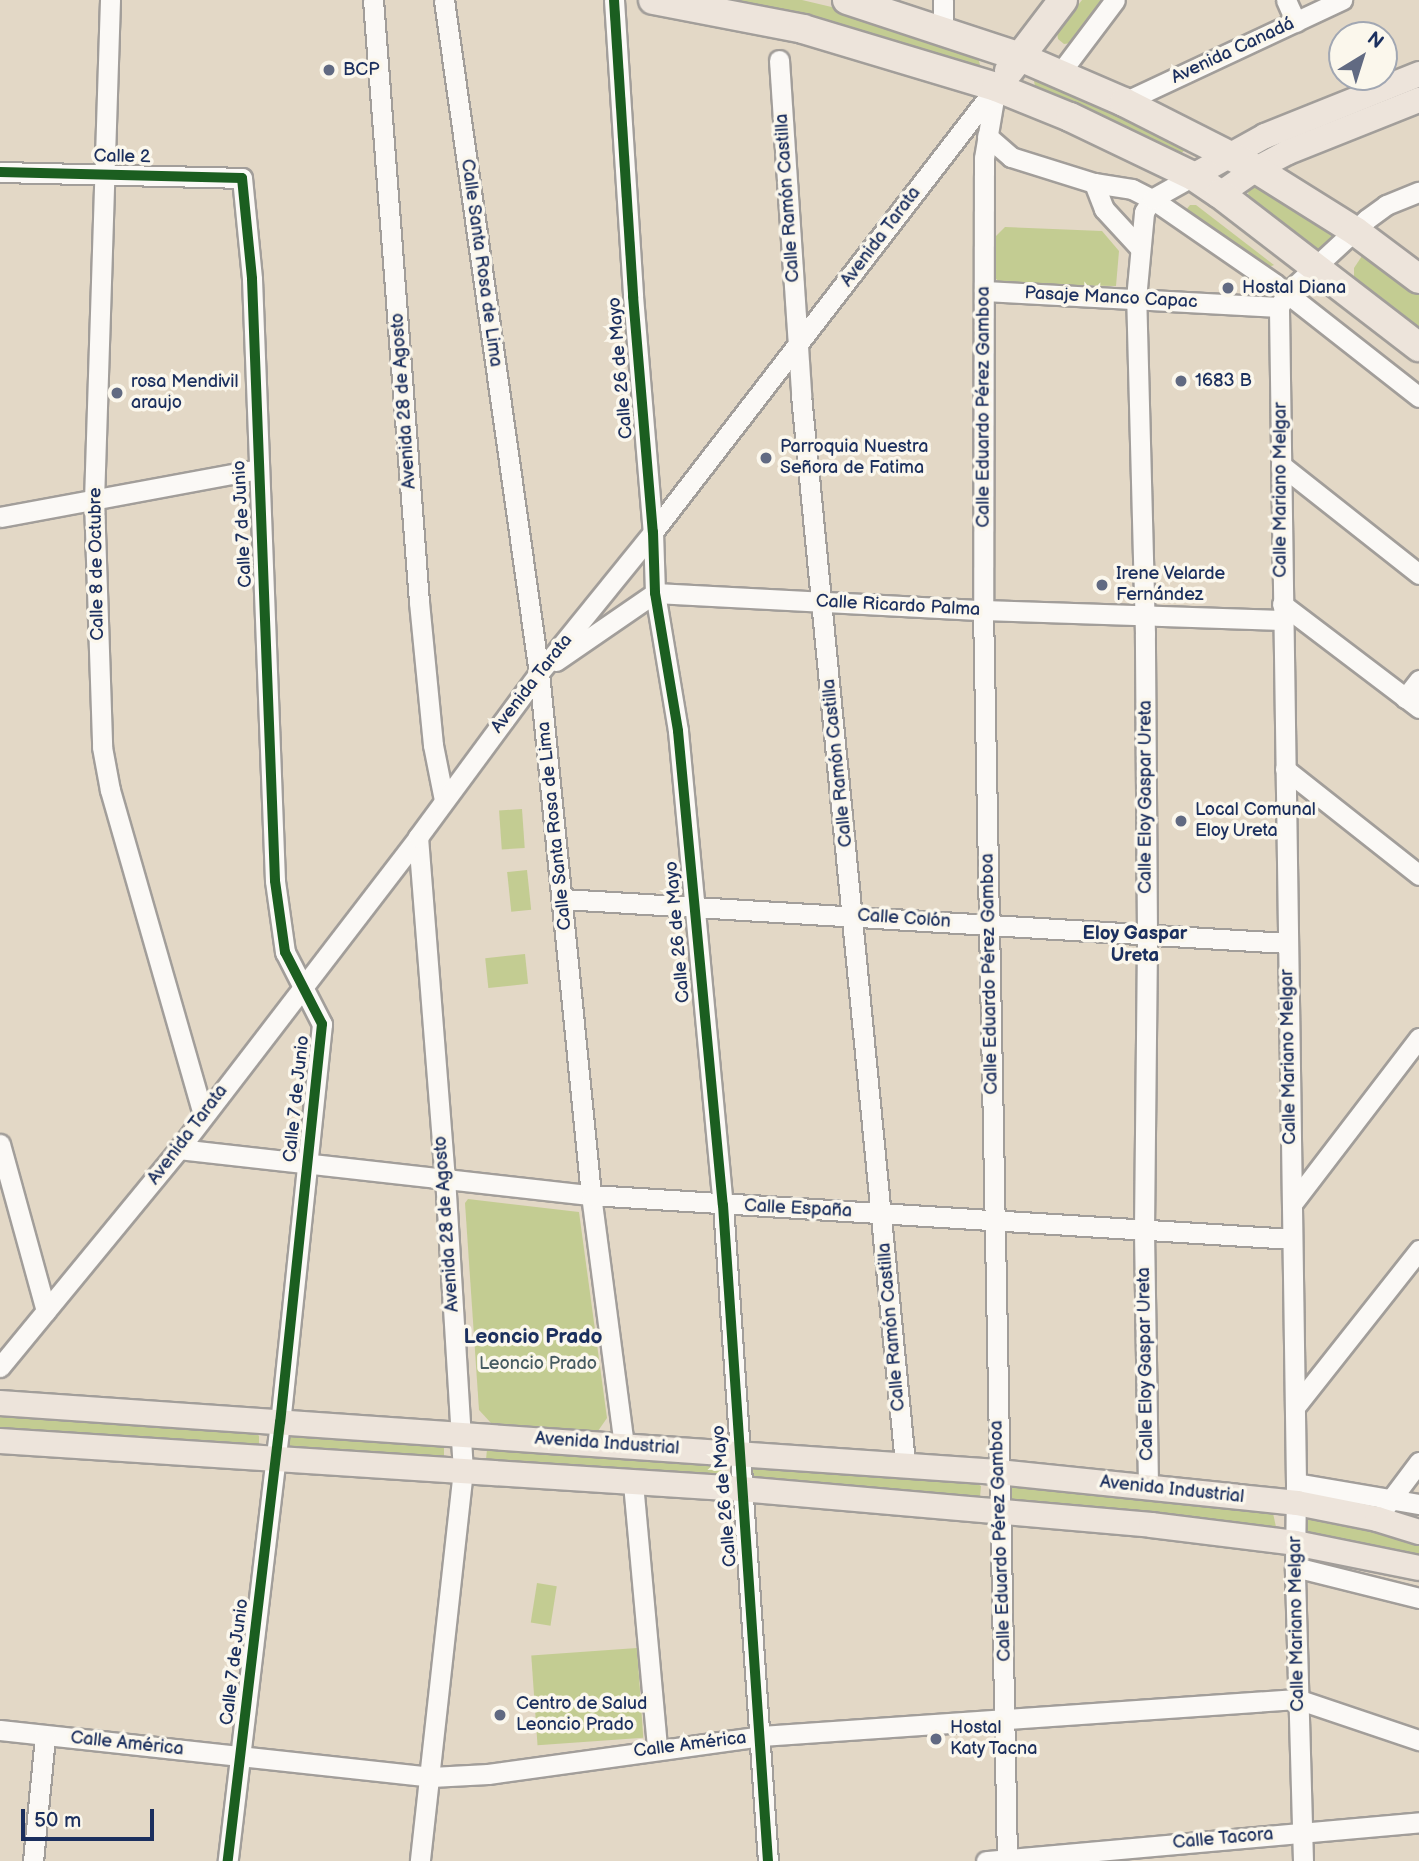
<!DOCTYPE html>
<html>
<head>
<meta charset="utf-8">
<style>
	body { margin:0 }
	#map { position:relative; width:1419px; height:1861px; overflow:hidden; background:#e3d8c6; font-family:"Balsamiq Sans",sans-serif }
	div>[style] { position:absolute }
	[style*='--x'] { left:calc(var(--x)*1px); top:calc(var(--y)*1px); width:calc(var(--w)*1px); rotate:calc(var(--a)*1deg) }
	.green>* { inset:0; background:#c3cc92; transform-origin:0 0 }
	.roads { filter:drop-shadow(2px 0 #a29e9a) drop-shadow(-2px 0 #a29e9a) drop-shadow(0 2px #a29e9a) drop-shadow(0 -2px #a29e9a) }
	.minor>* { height:19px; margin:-9.5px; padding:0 9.5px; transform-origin:9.5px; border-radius:9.5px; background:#fbf9f6 }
	.major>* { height:24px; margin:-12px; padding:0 12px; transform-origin:12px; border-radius:12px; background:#ede4db }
	.highway>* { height:28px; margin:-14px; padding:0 14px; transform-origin:14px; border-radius:14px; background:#ede4db }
	.cycleway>* { height:10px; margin:-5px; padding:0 5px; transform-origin:5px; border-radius:5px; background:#1b5e20 }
	.dots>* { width:19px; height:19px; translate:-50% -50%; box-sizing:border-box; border:4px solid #fbf7ec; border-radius:50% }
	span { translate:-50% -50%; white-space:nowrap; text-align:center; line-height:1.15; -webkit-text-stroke:7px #fbf7ec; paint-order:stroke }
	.street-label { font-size:18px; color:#1b2f5e }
	.poi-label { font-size:18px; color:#1b2f5e }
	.left { translate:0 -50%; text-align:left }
	.park-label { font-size:18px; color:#465b61 }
	.neighbourhood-label { font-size:19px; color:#1b2f5e; font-weight:700 }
	.quarter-label { font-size:21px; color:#1b2f5e; font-weight:700 }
	.north { position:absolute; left:1328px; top:21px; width:70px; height:70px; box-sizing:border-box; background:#fbf7ec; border:2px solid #a1a7b3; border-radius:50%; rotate:38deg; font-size:19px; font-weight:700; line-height:28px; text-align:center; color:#1b2f5e }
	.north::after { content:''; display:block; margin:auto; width:24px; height:32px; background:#616a82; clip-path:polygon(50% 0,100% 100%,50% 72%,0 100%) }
	.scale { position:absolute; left:21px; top:1809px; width:133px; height:32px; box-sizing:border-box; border:4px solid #1b2f5e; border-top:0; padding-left:9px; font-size:21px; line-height:24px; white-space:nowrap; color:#1b2f5e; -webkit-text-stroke:5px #fbf7ec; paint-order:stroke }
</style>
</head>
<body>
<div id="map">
	<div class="green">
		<i style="clip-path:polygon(717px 0,802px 0,840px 9px,978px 58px,981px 68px)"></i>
		<i style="clip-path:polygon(1082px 0,1104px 0,1071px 43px,1064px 44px,1058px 39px,1057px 32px)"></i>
		<i style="clip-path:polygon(1033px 76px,1182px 143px,1186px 149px,1177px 157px,1035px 86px)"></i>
		<i style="clip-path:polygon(1256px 181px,1333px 232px,1332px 240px,1322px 249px,1309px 248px,1249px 200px,1248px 191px)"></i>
		<i style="clip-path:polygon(1190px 205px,1196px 205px,1274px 265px,1269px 267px,1188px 215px,1186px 210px)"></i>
		<i style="clip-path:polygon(1005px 227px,1102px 231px,1119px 251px,1116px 286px,1002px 284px,995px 278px,993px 239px)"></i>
		<i style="clip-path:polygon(1362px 256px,1374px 256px,1419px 290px,1419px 331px,1354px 277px,1354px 268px)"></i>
		<i style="left:522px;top:809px;width:39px;height:23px;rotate:86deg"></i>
		<i style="left:527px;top:870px;width:40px;height:20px;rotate:84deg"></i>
		<i style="left:525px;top:954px;width:30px;height:40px;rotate:84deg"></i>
		<i style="clip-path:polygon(468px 1199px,579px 1212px,607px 1418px,598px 1431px,491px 1423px,479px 1410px,465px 1203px)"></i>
		<i style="clip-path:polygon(0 1415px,255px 1431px,259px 1436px,259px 1445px,254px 1449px,0 1431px)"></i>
		<i style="clip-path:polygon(289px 1432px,440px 1443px,444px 1448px,444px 1457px,440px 1461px,288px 1451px,283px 1446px,284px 1436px)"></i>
		<i style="clip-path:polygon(493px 1446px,718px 1461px,722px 1466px,721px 1474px,716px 1479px,491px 1464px,486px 1460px,487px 1449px)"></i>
		<i style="clip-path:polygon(759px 1464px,975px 1482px,981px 1486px,980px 1497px,975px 1500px,749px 1479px,749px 1469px)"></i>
		<i style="clip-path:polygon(1013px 1487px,1273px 1513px,1276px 1527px,1272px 1530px,1007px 1502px,1009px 1490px)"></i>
		<i style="clip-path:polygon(1314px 1515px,1419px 1541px,1419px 1561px,1309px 1537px,1303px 1529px,1307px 1520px)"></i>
		<i style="left:537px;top:1583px;width:20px;height:40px;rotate:9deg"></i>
		<i style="left:637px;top:1648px;width:90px;height:106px;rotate:86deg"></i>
	</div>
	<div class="roads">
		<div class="minor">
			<i style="--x:110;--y:0;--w:500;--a:91.83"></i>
			<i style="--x:94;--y:500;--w:247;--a:88.1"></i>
			<i style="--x:102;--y:747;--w:44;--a:79.5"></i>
			<i style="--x:110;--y:790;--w:338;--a:74"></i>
			<i style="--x:373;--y:0;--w:604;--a:85.63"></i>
			<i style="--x:419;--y:602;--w:144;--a:84.4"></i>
			<i style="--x:433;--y:745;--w:56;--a:78.7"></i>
			<i style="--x:444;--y:0;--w:680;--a:81.97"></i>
			<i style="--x:539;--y:673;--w:525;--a:84.31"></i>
			<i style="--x:591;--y:1195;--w:252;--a:82.5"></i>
			<i style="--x:614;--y:0;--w:297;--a:86.3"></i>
			<i style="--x:633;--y:296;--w:237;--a:85.2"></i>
			<i style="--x:653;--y:532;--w:61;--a:88.1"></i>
			<i style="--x:655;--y:593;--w:140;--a:80.5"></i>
			<i style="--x:678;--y:731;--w:476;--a:84.6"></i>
			<i style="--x:723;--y:1205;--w:658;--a:86.08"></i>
			<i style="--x:1286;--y:0;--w:24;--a:66"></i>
			<i style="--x:943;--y:29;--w:29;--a:-90"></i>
			<i style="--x:779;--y:60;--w:336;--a:86.2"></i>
			<i style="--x:801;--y:395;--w:1074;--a:84.44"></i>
			<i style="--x:1060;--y:73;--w:91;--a:-53"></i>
			<i style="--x:996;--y:87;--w:72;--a:99.6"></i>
			<i style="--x:984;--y:158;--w:452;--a:90.1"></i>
			<i style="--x:983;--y:610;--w:1251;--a:88.9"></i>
			<i style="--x:1124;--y:102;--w:241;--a:-25.1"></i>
			<i style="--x:987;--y:136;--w:32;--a:41"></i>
			<i style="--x:1011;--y:157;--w:87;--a:17.4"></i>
			<i style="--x:1094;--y:183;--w:38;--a:9"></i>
			<i style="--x:1132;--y:189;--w:22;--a:27"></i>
			<i style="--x:1152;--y:199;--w:150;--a:34.6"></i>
			<i style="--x:1275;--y:284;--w:183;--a:38.1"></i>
			<i style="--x:0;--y:172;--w:242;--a:1.4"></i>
			<i style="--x:242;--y:178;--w:101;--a:84.3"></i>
			<i style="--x:252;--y:279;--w:602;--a:87.81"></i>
			<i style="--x:275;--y:881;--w:72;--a:82"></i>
			<i style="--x:285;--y:952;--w:81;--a:62.8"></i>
			<i style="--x:322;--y:1024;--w:400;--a:96"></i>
			<i style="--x:280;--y:1422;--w:442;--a:96.8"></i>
			<i style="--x:1094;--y:183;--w:28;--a:69"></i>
			<i style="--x:1104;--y:209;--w:53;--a:47.3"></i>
			<i style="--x:985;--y:291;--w:294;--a:3.1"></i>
			<i style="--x:1281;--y:465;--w:176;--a:38.3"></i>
			<i style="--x:0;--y:517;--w:262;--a:-10.5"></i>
			<i style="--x:1282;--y:604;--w:172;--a:37.2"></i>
			<i style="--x:556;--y:661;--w:120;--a:-34.5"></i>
			<i style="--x:655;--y:593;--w:328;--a:3"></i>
			<i style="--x:983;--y:610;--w:299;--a:1.9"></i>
			<i style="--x:1405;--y:698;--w:23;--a:-52"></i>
			<i style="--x:1285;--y:769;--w:171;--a:38.3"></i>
			<i style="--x:418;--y:837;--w:341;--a:85.5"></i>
			<i style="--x:445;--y:1177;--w:294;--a:86.5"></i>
			<i style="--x:463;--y:1470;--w:393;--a:96.3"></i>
			<i style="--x:563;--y:899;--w:725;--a:3.48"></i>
			<i style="--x:0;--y:1144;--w:173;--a:74.6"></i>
			<i style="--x:179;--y:1149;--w:415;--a:6.4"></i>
			<i style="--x:591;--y:1195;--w:702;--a:3.59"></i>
			<i style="--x:1292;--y:1204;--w:209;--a:-52.6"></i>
			<i style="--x:0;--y:1367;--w:282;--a:-50.6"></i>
			<i style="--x:179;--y:1149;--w:393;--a:-52.5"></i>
			<i style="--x:418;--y:837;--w:204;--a:-53.6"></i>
			<i style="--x:539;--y:673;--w:181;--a:-51"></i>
			<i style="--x:653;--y:532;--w:557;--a:-52.37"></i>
			<i style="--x:1295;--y:1407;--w:200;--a:-51.7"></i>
			<i style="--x:633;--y:1483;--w:267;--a:84.8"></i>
			<i style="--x:1296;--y:1483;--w:125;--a:9.7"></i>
			<i style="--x:1148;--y:1486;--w:257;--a:-90.9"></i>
			<i style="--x:1144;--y:1229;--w:294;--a:-89.4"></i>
			<i style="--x:1147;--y:935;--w:301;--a:-90.4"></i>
			<i style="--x:1145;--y:634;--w:335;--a:-91.5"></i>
			<i style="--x:1136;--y:299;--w:87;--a:-84.7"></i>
			<i style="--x:1144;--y:212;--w:15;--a:-58"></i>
			<i style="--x:1152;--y:199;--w:47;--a:-29.3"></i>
			<i style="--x:1386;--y:1506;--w:55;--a:-53.1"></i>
			<i style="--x:1295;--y:1567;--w:128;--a:14"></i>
			<i style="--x:0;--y:1730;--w:434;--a:6.2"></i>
			<i style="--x:431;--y:1777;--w:57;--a:-3"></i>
			<i style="--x:488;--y:1774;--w:276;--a:-7.9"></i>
			<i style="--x:761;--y:1736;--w:537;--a:-3.95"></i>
			<i style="--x:1297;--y:1699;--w:129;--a:18.6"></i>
			<i style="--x:33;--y:1861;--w:126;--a:-84.5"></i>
			<i style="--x:986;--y:1861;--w:435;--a:-5.1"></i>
			<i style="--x:1303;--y:1861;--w:294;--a:-91.6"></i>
			<i style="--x:1295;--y:1567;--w:84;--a:-89.3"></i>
			<i style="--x:1296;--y:1483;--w:1176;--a:-90.83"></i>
			<i style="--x:1279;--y:307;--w:15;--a:-62"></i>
			<i style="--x:1286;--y:294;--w:110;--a:-42.8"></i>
			<i style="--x:1367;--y:219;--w:24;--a:-36"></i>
			<i style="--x:1386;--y:205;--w:35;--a:-22"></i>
		</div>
		<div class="major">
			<i style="--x:1193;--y:176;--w:82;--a:-29.1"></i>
			<i style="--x:1265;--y:136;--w:166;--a:-21.9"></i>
			<i style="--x:1220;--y:194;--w:44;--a:-34.8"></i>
			<i style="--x:1256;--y:169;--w:36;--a:-28"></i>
			<i style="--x:1288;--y:152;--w:141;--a:-21.7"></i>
			<i style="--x:0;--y:1403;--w:1000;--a:3.96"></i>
			<i style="--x:998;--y:1472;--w:301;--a:5.9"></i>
			<i style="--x:1297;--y:1503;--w:82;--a:11.3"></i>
			<i style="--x:1377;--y:1519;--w:44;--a:17.2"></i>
			<i style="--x:0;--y:1441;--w:743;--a:3.71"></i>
			<i style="--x:741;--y:1489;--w:412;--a:5"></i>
			<i style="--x:1151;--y:1525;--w:145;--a:7.1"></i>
			<i style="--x:1295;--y:1543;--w:126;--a:11.4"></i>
		</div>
		<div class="highway">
			<i style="--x:653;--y:0;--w:153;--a:10.9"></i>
			<i style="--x:803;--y:29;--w:202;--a:16.7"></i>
			<i style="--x:996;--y:87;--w:80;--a:22.1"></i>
			<i style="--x:1070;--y:117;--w:136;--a:25.6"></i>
			<i style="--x:1193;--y:176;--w:32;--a:34"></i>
			<i style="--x:1220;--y:194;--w:251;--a:37.6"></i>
			<i style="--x:847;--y:0;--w:182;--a:18.2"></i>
			<i style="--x:1020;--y:57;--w:113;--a:23.4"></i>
			<i style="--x:1124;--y:102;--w:148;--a:26.9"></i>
			<i style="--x:1256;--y:169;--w:117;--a:32.1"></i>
			<i style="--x:1355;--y:231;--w:80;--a:36.9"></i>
			<i style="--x:1009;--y:71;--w:89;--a:-52.7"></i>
		</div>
	</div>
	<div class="cycleway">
		<i style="--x:614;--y:0;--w:297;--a:86.3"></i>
		<i style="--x:633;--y:296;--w:237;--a:85.2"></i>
		<i style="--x:653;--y:532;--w:61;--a:88.1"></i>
		<i style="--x:655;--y:593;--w:140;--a:80.5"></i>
		<i style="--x:678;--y:731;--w:476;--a:84.6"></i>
		<i style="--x:723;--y:1205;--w:658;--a:86.08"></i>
		<i style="--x:0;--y:172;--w:242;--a:1.4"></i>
		<i style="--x:242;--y:178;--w:101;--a:84.3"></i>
		<i style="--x:252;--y:279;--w:602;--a:87.81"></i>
		<i style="--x:275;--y:881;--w:72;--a:82"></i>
		<i style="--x:285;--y:952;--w:81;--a:62.8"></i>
		<i style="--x:322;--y:1024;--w:400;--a:96"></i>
		<i style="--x:280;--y:1422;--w:442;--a:96.8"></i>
	</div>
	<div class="dots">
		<i style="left:329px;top:70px;background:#616a82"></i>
		<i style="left:1228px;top:288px;background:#616a82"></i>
		<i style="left:1181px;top:381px;background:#616a82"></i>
		<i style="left:117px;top:393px;background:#616a82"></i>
		<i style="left:766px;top:458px;background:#616a82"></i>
		<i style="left:1102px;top:585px;background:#616a82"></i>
		<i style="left:1181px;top:821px;background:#616a82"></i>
		<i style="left:500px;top:1715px;background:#616a82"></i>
		<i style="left:936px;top:1739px;background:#616a82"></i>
	</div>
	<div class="street-label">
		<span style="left:1233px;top:51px;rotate:-25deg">Avenida Canadá</span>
		<span style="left:122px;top:157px;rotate:1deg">Calle 2</span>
		<span style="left:788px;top:198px;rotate:-94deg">Calle Ramón Castilla</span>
		<span style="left:881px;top:237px;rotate:-53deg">Avenida Tarata</span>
		<span style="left:481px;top:263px;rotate:82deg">Calle Santa Rosa de Lima</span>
		<span style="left:1111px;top:298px;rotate:3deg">Pasaje Manco Capac</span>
		<span style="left:621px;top:368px;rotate:-95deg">Calle 26 de Mayo</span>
		<span style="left:404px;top:401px;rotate:-94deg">Avenida 28 de Agosto</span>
		<span style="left:984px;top:407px;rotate:-90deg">Calle Eduardo Pérez Gamboa</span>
		<span style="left:1281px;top:490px;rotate:-90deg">Calle Mariano Melgar</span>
		<span style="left:243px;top:524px;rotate:-93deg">Calle 7 de Junio</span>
		<span style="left:97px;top:564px;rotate:-91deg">Calle 8 de Octubre</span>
		<span style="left:898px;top:606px;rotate:3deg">Calle Ricardo Palma</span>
		<span style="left:532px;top:684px;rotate:-52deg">Avenida Tarata</span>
		<span style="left:838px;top:763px;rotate:-96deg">Calle Ramón Castilla</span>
		<span style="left:1146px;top:797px;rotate:-90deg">Calle Eloy Gaspar Ureta</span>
		<span style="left:555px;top:826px;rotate:-96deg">Calle Santa Rosa de Lima</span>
		<span style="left:904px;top:919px;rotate:4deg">Calle Colón</span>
		<span style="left:678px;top:932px;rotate:-95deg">Calle 26 de Mayo</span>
		<span style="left:990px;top:974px;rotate:-91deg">Calle Eduardo Pérez Gamboa</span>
		<span style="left:1289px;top:1057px;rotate:-91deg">Calle Mariano Melgar</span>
		<span style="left:297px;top:1099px;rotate:-84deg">Calle 7 de Junio</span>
		<span style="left:188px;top:1135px;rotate:-53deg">Avenida Tarata</span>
		<span style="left:798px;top:1209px;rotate:3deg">Calle España</span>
		<span style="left:447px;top:1224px;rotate:-94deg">Avenida 28 de Agosto</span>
		<span style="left:892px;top:1327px;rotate:-95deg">Calle Ramón Castilla</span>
		<span style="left:1146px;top:1364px;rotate:-91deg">Calle Eloy Gaspar Ureta</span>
		<span style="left:607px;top:1444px;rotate:4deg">Avenida Industrial</span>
		<span style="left:1172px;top:1490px;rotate:6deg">Avenida Industrial</span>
		<span style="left:725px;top:1496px;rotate:-95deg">Calle 26 de Mayo</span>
		<span style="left:1001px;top:1541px;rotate:-92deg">Calle Eduardo Pérez Gamboa</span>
		<span style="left:1297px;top:1624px;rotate:-91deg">Calle Mariano Melgar</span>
		<span style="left:235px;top:1662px;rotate:-83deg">Calle 7 de Junio</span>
		<span style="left:127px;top:1744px;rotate:6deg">Calle América</span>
		<span style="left:690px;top:1745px;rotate:-7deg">Calle América</span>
		<span style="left:1223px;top:1839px;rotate:-5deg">Calle Tacora</span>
	</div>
	<div class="poi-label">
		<span class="left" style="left:343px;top:70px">BCP</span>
		<span class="left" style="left:1242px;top:288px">Hostal Diana</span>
		<span class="left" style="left:1195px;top:381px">1683 B</span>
		<span class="left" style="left:131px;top:393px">rosa Mendivil<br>araujo</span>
		<span class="left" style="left:780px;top:458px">Parroquia Nuestra<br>Señora de Fatima</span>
		<span class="left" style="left:1116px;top:585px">Irene Velarde<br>Fernández</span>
		<span class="left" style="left:1195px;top:821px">Local Comunal<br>Eloy Ureta</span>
		<span class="left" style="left:516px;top:1715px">Centro de Salud<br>Leoncio Prado</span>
		<span class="left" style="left:950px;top:1739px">Hostal<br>Katy Tacna</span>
	</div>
	<div class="park-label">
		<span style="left:538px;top:1364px">Leoncio Prado</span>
	</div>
	<div class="neighbourhood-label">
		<span style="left:1135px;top:945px">Eloy Gaspar<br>Ureta</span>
	</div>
	<div class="quarter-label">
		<span style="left:533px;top:1337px">Leoncio Prado</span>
	</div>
	<div class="north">N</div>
	<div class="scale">50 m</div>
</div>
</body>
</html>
